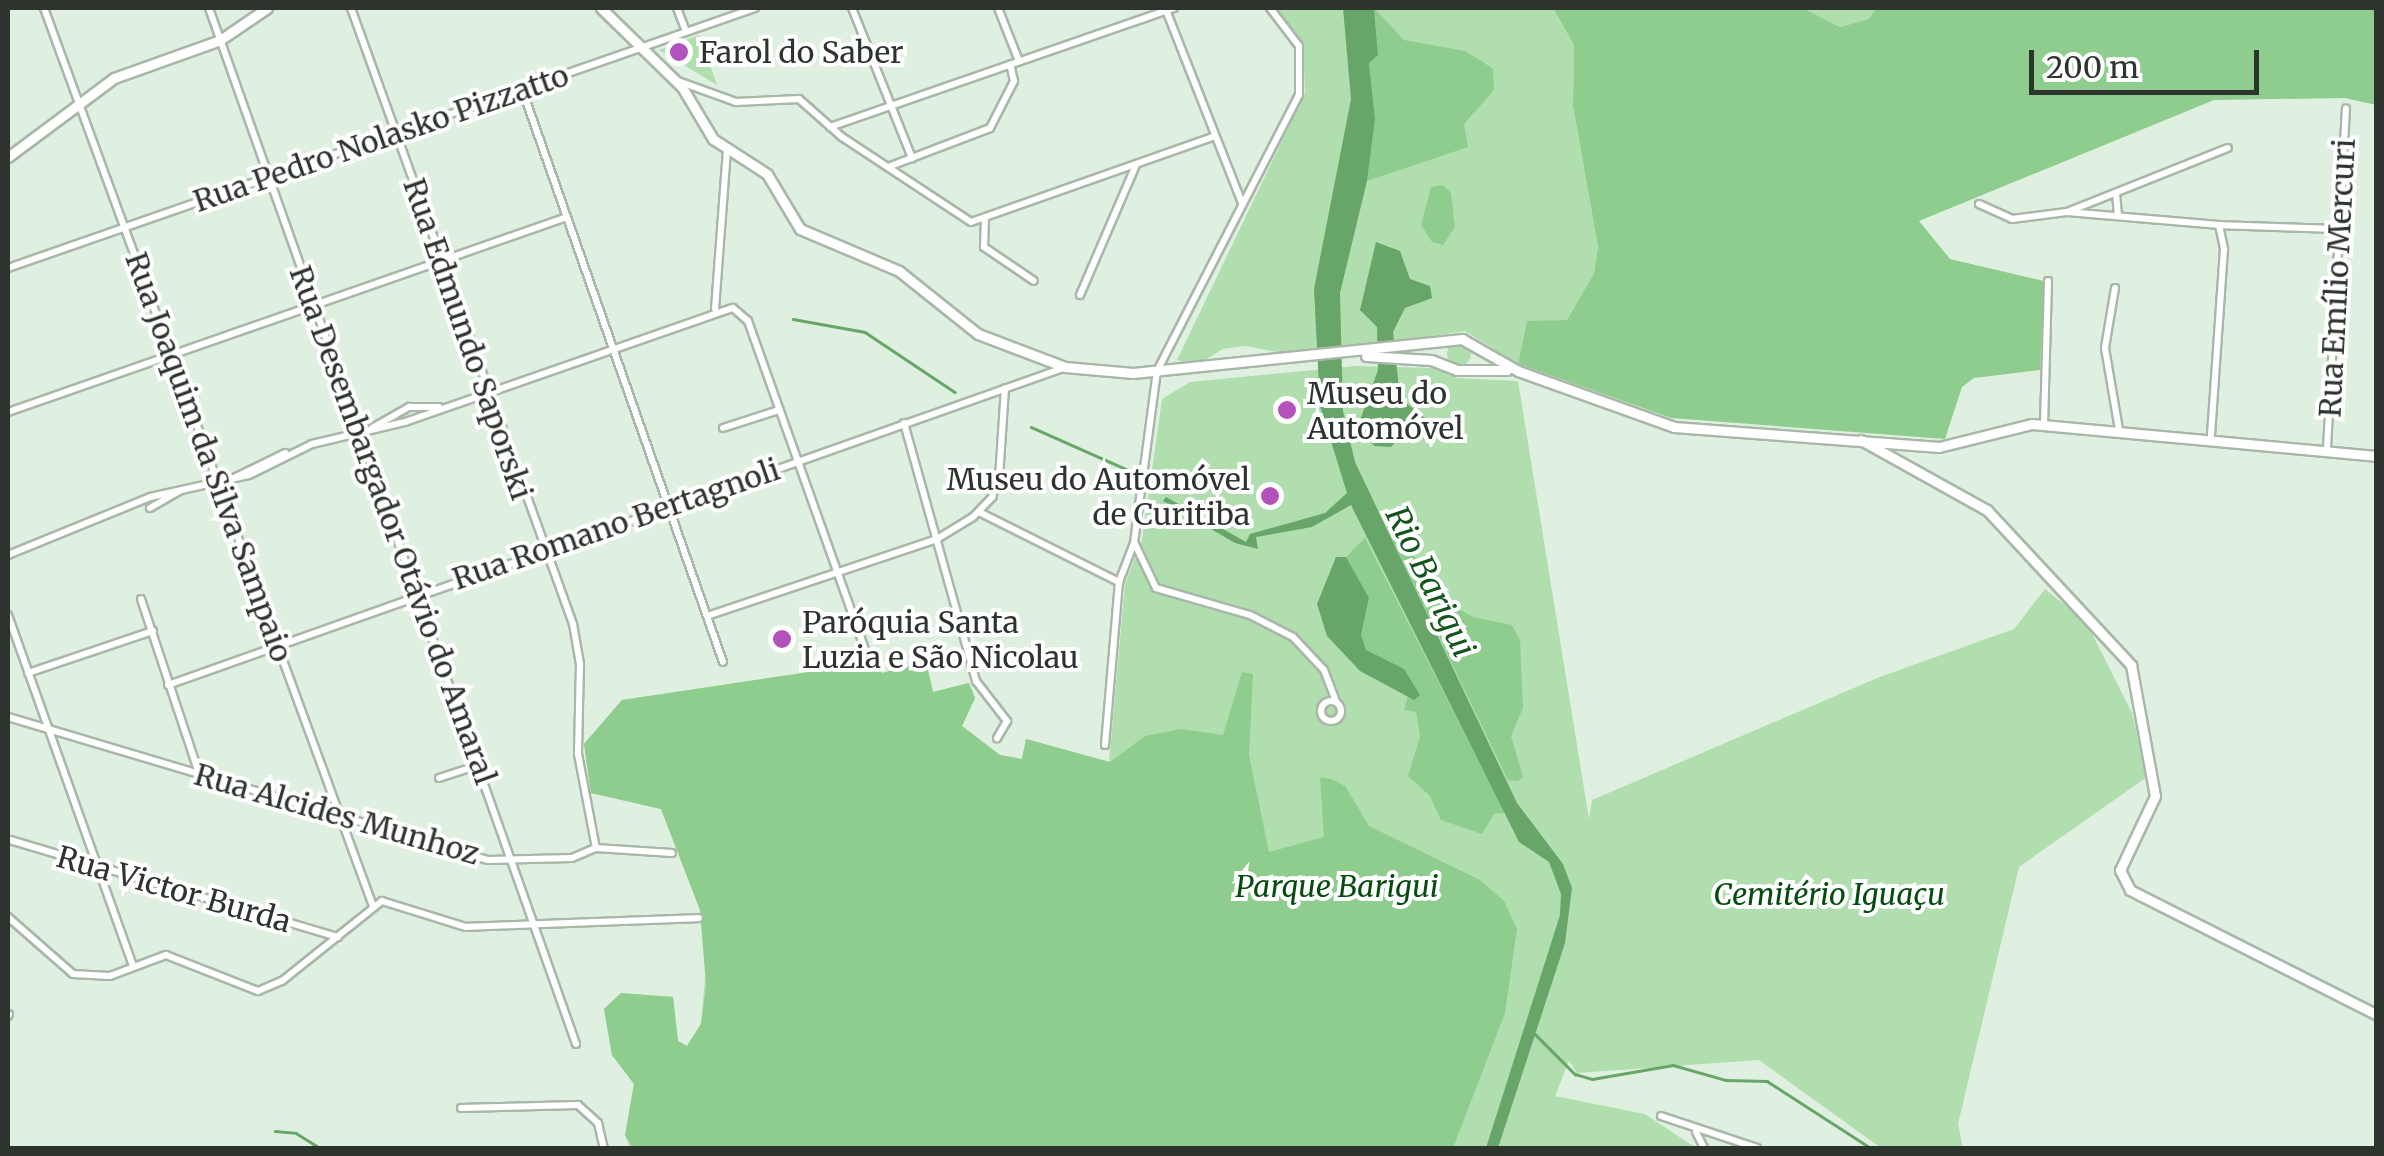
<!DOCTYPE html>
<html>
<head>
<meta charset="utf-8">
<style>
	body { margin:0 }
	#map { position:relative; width:2384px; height:1156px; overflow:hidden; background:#e0f0e0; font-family:Merriweather,serif }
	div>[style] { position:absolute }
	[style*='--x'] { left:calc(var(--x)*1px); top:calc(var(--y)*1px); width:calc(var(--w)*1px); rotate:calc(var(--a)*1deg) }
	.green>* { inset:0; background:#b0deaf }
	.round { border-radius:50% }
	.forest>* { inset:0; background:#8ecd8e }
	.water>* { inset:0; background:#67a568 }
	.stream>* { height:2.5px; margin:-1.25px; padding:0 1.25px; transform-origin:1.25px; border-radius:1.25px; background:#67a568 }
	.roads { filter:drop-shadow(2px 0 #a9b7a8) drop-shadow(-2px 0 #a9b7a8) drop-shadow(0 2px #a9b7a8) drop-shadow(0 -2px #a9b7a8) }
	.minor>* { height:6px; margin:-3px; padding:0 3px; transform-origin:3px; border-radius:3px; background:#fff }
	.minor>.ring { margin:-3px; padding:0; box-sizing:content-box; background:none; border:6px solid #fff; border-radius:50% }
	.secondary>* { height:9px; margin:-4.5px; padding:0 4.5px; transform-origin:4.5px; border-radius:4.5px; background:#fff }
	.dots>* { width:28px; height:28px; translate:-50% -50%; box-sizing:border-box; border:5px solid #fff; border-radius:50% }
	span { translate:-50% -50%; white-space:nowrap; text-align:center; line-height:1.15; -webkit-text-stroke:8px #fff; paint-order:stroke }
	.poi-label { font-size:30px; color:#2d332d }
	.left { translate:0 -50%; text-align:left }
	.right { translate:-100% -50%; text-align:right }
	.street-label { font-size:30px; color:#2d332d }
	.park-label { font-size:30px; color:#064c11; font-style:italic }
	.water-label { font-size:32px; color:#14551b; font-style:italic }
	.frame { position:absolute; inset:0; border:10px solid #2d332d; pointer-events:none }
	.scale { position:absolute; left:2029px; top:50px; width:230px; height:45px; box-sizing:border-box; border:5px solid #2d332d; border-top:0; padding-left:12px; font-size:30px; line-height:35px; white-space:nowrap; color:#2d332d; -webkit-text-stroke:8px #fff; paint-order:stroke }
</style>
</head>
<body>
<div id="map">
	<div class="green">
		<i style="clip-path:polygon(1276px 8px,1553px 8px,1574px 45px,1573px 106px,1598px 247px,1594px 273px,1567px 320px,1527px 322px,1518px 364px,1465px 331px,1299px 356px,1245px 346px,1223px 349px,1195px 366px,1177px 360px,1305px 93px,1303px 46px)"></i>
		<i style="clip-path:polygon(1803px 8px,1876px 8px,1870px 19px,1840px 27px)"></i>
		<i style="clip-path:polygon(699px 35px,717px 85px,659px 50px)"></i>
		<i class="round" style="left:1447px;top:342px;width:24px;height:24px"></i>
		<i style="clip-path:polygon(1356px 366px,1433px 368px,1457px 378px,1518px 381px,1589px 819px,1592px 800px,1877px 678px,2014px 629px,2045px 589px,2086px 622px,2132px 713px,2147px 777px,2019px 867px,1958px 1124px,1963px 1148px,1881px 1148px,1759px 1060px,1577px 1073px,1569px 1061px,1555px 1096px,1645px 1114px,1696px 1148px,630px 1148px,625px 1135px,634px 1084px,612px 1055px,604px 1009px,621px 993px,673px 997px,678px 1041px,687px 1046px,701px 1024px,706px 966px,700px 910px,661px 809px,591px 793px,584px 744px,622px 700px,876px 662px,882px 673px,926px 662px,933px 692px,969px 683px,975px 698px,962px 726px,1000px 755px,1022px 759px,1026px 739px,1109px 762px,1125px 584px,1142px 540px,1162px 399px,1190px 382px)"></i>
	</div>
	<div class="forest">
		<i style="clip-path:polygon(1374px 8px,1404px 40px,1465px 51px,1480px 60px,1493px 69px,1494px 90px,1464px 124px,1468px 147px,1367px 181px,1375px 119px,1369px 62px,1378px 54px)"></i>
		<i style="clip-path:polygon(1553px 8px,1803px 8px,1840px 27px,1869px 19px,1876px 8px,2376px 8px,2376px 105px,2345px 98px,2214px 100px,1919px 221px,1950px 259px,2044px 281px,2040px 370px,1974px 378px,1962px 387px,1945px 439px,1671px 418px,1518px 364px,1527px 321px,1567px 320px,1594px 273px,1598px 247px,1573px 106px,1574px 45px)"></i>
		<i style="clip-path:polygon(1443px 185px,1451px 193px,1455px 227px,1443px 245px,1432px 242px,1421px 225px,1431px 187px)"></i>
		<i style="clip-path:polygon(1389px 533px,1429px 570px,1444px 601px,1473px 617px,1512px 625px,1520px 640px,1523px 708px,1511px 736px,1523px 777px,1518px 781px,1508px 780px)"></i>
		<i style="clip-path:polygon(1365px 538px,1505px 813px,1494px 814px,1482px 834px,1441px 820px,1430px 796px,1408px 776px,1420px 737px,1416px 712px,1404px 710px,1408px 696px,1386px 661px,1366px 650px,1361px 635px,1369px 599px,1346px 557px)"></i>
		<i style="clip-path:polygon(876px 662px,882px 673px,926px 662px,933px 692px,969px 683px,975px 698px,962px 726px,1000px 755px,1022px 759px,1026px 739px,1110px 762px,1145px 736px,1181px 729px,1223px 735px,1242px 672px,1253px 674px,1249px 755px,1269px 852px,1324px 837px,1320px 777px,1331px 779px,1345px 786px,1369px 826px,1480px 880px,1504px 901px,1517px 929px,1505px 1013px,1453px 1148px,633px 1148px,625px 1135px,634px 1084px,612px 1055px,604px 1009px,621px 993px,673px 997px,678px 1041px,687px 1046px,701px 1024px,706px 986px,700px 910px,661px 809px,591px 793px,584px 744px,622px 700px)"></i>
	</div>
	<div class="water">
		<i style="clip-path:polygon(1343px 8px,1374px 8px,1378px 55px,1369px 63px,1375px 119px,1367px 181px,1340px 293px,1343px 411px,1355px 462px,1517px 803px,1563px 864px,1572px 888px,1565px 943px,1498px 1148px,1486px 1148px,1560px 915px,1561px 894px,1549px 862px,1519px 842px,1351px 505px,1312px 527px,1256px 537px,1258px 549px,1235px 543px,1163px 501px,1166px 497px,1246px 542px,1250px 534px,1325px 513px,1347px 493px,1320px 406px,1314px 289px,1351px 99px)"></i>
		<i style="clip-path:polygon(1376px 242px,1400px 251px,1410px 279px,1430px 286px,1432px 298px,1405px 308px,1393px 332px,1400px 398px,1431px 423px,1404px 432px,1391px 447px,1374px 446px,1359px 423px,1378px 370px,1377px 327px,1360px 310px)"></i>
		<i style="clip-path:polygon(1336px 557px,1346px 557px,1369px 598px,1361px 635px,1366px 650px,1404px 669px,1420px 695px,1414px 700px,1360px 671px,1327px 636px,1317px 604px)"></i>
	</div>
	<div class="stream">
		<i style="--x:793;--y:319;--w:73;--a:10.2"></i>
		<i style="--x:865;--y:332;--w:108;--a:33.7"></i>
		<i style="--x:1031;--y:427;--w:116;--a:23.9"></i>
		<i style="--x:1535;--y:1034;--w:57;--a:45"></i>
		<i style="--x:1575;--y:1074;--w:18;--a:16"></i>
		<i style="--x:1592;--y:1079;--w:82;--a:-9.8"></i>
		<i style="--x:1673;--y:1065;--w:55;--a:15.8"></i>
		<i style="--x:1726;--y:1080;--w:41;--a:1.4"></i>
		<i style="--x:1767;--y:1081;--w:124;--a:32.8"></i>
		<i style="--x:275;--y:1131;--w:21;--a:5"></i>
		<i style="--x:296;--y:1133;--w:28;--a:32"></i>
	</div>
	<div class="roads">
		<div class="minor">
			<i style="--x:44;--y:8;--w:956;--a:69.88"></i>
			<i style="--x:209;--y:8;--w:1099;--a:70.49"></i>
			<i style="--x:351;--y:8;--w:655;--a:70.18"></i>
			<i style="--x:573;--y:624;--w:41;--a:80.1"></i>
			<i style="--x:580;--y:664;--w:90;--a:91.3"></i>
			<i style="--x:578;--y:754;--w:96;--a:79.2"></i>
			<i style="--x:677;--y:8;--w:25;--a:69"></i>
			<i style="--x:852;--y:8;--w:162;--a:68.2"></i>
			<i style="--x:998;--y:8;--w:57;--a:68.4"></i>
			<i style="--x:1166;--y:10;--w:207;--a:68.5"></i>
			<i style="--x:678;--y:81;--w:62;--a:19.9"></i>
			<i style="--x:736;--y:102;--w:63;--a:-2.7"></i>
			<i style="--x:799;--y:99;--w:57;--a:41.5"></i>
			<i style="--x:842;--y:137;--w:154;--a:33.4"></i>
			<i style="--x:971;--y:222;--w:259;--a:-19.4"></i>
			<i style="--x:522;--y:89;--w:607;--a:70.67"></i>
			<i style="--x:830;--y:127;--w:364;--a:-19.1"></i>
			<i style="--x:888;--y:167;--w:109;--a:-20.9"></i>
			<i style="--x:990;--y:128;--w:53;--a:-62.9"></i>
			<i style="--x:1014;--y:81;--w:17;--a:-103"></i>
			<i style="--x:2116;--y:193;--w:23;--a:85"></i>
			<i style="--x:1979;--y:204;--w:36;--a:24"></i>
			<i style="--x:2012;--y:219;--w:55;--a:-7.3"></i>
			<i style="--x:2067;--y:212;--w:173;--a:-21.7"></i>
			<i style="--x:2067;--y:212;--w:153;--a:4.9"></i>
			<i style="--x:2219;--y:225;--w:25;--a:78"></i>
			<i style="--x:2224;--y:249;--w:188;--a:94"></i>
			<i style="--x:985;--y:218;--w:29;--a:92"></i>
			<i style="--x:984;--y:247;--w:60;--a:34.2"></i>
			<i style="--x:2219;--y:225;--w:122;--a:1.9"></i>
			<i style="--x:8;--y:268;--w:791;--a:-19.19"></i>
			<i style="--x:2115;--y:288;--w:61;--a:99.5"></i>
			<i style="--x:2105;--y:348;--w:83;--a:80.3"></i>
			<i style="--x:1080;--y:295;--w:142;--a:-66.7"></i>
			<i style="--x:715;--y:309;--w:160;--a:-85.7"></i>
			<i style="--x:8;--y:412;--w:592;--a:-19.23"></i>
			<i style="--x:904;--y:423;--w:268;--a:74.4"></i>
			<i style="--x:976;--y:681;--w:51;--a:52.2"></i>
			<i style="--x:1007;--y:721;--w:20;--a:120"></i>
			<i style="--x:2044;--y:425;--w:144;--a:-88.4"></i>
			<i style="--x:372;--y:428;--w:43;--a:-29.6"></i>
			<i style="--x:409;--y:407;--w:30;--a:0"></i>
			<i style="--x:723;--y:428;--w:59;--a:-17.8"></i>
			<i style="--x:2327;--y:448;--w:340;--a:-86.8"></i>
			<i style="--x:234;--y:478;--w:57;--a:-26.1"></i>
			<i style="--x:150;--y:508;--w:34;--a:-30"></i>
			<i style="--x:979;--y:512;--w:157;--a:26.6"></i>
			<i style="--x:1135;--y:544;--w:49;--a:64.5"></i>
			<i style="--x:1156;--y:588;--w:98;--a:16"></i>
			<i style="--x:1250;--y:615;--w:48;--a:27.1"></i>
			<i style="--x:1293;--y:637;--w:45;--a:46.8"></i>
			<i style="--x:1324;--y:670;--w:34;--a:69"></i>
			<i style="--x:8;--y:555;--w:153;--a:-22.2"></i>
			<i style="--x:150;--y:497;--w:101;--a:-12.5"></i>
			<i style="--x:249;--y:475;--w:70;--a:-26.2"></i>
			<i style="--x:312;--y:444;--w:96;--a:-13.3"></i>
			<i style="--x:405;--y:422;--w:347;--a:-19.2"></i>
			<i style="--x:733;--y:308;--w:20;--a:41"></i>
			<i style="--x:748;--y:321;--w:358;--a:70.4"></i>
			<i style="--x:141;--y:599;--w:183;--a:71.6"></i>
			<i style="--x:8;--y:615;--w:370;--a:70.4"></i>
			<i style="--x:707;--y:616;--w:243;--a:-18.5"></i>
			<i style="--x:937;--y:539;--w:42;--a:-31.4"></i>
			<i style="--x:973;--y:517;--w:28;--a:-46"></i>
			<i style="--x:992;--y:497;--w:20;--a:-70"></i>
			<i style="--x:999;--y:478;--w:90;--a:-86.2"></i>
			<i style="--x:28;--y:673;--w:132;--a:-18.6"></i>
			<i style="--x:168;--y:685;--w:949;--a:-19.5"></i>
			<i class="ring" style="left:1321px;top:701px;width:14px;height:14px"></i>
			<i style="--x:8;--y:717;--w:501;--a:16.59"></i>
			<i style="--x:488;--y:860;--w:84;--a:-1.4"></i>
			<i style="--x:572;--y:858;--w:26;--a:-23"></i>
			<i style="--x:596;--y:848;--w:76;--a:3.8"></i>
			<i style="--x:1105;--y:745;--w:164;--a:-85.1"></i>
			<i style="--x:1119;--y:582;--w:42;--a:-69"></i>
			<i style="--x:1134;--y:543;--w:174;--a:-82.4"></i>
			<i style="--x:1157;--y:371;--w:310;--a:-62.8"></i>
			<i style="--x:1299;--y:95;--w:49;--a:-90"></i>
			<i style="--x:1299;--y:46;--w:48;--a:-127.3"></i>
			<i style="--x:439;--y:778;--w:42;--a:-18"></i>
			<i style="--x:10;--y:840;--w:342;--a:16.5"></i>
			<i style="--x:8;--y:917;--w:86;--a:41.2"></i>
			<i style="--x:73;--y:974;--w:37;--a:3"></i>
			<i style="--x:110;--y:976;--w:60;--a:-20.6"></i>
			<i style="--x:166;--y:955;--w:99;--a:21.4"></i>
			<i style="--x:258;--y:991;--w:26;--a:-23"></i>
			<i style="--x:282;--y:981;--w:128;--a:-38.7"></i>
			<i style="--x:382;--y:901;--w:88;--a:17.2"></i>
			<i style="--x:466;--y:927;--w:233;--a:-2.2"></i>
			<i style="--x:8;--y:1016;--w:2;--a:-63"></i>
			<i style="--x:461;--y:1108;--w:117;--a:-1.5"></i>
			<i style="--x:578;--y:1105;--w:27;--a:42"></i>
			<i style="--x:598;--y:1123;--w:26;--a:77"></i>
			<i style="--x:1661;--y:1116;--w:101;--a:18.4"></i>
			<i style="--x:1696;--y:1132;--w:18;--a:63"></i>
		</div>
		<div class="secondary">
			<i style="--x:601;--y:8;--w:113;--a:44.3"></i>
			<i style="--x:682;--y:87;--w:61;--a:59.2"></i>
			<i style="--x:713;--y:139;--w:64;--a:32.9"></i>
			<i style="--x:767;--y:174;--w:64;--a:59"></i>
			<i style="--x:800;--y:229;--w:108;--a:23"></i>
			<i style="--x:899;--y:271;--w:101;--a:38.6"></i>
			<i style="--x:978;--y:334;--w:93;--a:20.8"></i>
			<i style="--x:1065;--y:367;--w:68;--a:5"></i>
			<i style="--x:1133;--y:373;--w:331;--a:-5.9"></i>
			<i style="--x:1462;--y:339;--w:64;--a:29.7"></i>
			<i style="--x:1518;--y:371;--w:166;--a:19.7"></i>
			<i style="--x:1674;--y:427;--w:266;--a:4.3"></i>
			<i style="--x:1939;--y:447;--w:96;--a:-13.9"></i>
			<i style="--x:2032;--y:424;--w:345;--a:5.3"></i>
			<i style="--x:8;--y:157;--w:132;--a:-36.7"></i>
			<i style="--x:114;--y:78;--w:113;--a:-19.7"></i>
			<i style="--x:220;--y:40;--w:57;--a:-34.2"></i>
			<i style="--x:1366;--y:356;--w:65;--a:3.5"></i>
			<i style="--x:1431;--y:360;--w:28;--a:21"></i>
			<i style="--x:1457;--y:370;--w:50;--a:0"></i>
			<i style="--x:1861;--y:440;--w:144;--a:29.1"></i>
			<i style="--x:1987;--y:510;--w:212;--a:47.1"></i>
			<i style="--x:2131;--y:665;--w:133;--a:79.6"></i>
			<i style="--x:2155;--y:796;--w:82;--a:115.3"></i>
			<i style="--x:2120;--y:870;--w:22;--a:63"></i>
			<i style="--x:2130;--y:890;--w:275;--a:26.8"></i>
		</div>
	</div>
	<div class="dots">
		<i style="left:679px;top:52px;background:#b352ba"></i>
		<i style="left:1287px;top:410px;background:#b352ba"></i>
		<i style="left:1270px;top:496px;background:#b352ba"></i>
		<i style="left:782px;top:639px;background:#b352ba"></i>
	</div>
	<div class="poi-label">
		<span class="left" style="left:699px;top:52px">Farol do Saber</span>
		<span class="left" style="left:1307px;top:410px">Museu do<br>Automóvel</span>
		<span class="right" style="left:1250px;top:496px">Museu do Automóvel<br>de Curitiba</span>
		<span class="left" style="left:802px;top:639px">Paróquia Santa<br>Luzia e São Nicolau</span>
	</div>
	<div class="street-label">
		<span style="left:381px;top:138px;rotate:-19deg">Rua Pedro Nolasko Pizzatto</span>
		<span style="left:2337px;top:278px;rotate:-87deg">Rua Emílio Mercuri</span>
		<span style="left:468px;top:339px;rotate:71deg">Rua Edmundo Saporski</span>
		<span style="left:209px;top:457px;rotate:70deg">Rua Joaquim da Silva Sampaio</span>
		<span style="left:616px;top:524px;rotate:-19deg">Rua Romano Bertagnoli</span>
		<span style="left:393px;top:525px;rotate:70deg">Rua Desembargador Otávio do Amaral</span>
		<span style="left:337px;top:814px;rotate:16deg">Rua Alcides Munhoz</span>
		<span style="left:174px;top:889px;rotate:16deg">Rua Victor Burda</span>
	</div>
	<div class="park-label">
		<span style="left:1337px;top:886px">Parque Barigui</span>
		<span style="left:1829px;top:894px">Cemitério Iguaçu</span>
	</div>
	<div class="water-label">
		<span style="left:1430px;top:582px;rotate:64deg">Rio Barigui</span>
	</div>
	<div class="frame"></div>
	<div class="scale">200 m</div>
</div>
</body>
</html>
